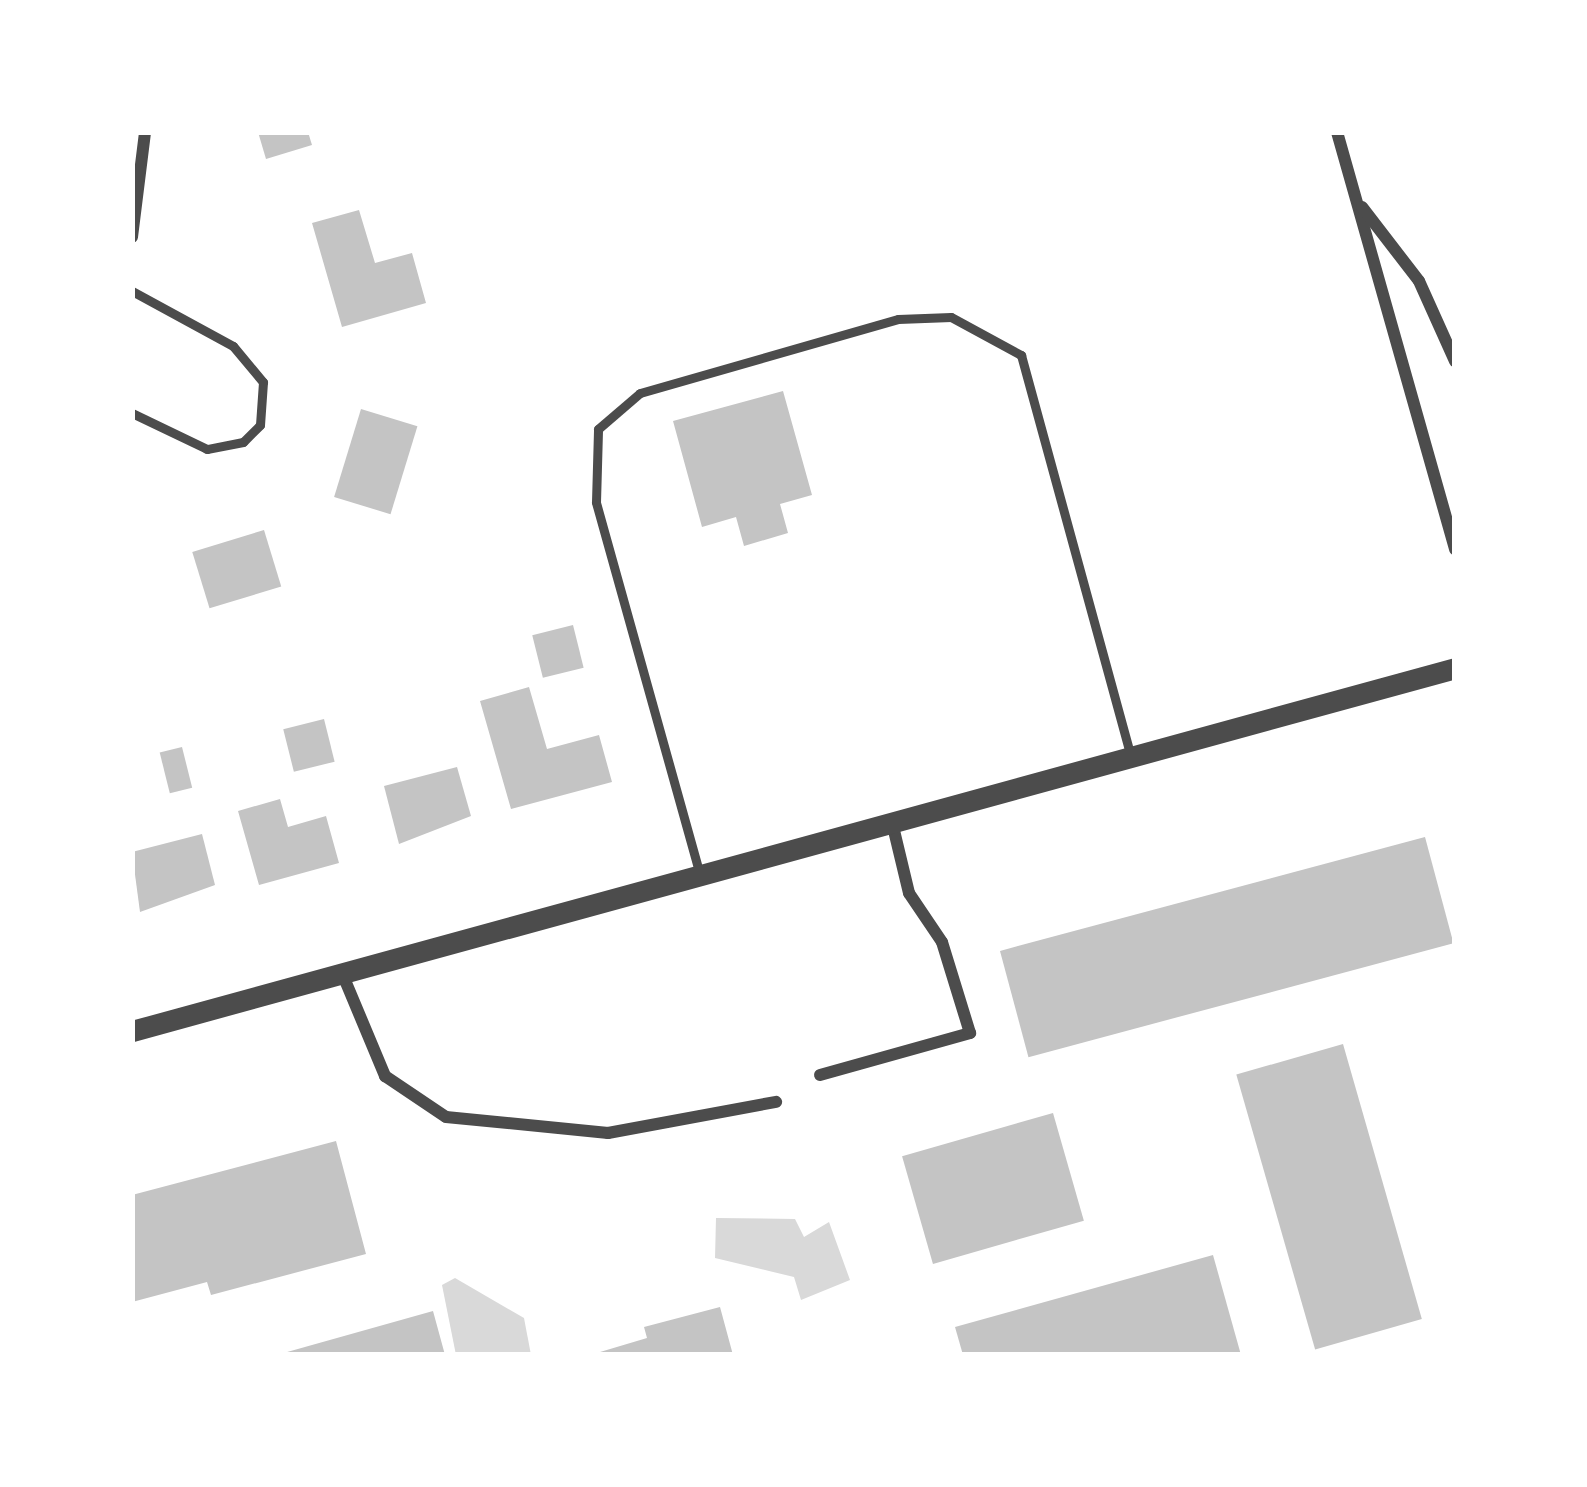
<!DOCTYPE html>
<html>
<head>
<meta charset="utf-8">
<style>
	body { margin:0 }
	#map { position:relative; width:1587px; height:1487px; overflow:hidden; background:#fff; font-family:"Nunito Sans",sans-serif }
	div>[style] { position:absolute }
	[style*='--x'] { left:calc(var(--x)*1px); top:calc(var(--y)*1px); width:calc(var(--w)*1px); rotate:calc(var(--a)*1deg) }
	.water>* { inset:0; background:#d9d9d9 }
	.building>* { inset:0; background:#c4c4c4; transform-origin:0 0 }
	.service>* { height:9px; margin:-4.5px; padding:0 4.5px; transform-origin:4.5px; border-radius:4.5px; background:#4c4c4c }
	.minor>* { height:12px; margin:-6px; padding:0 6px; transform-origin:6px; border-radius:6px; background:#4c4c4c }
	.tertiary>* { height:21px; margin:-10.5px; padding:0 10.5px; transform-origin:10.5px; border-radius:10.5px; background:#4c4c4c }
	span { translate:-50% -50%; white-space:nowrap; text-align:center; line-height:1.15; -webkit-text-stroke:9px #fff; paint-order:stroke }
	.frame { position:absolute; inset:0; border:135px solid #fff; pointer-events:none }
</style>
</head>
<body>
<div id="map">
	<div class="water">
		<i style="clip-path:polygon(716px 1218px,795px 1219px,804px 1237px,829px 1222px,850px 1280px,801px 1300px,794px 1277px,715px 1258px)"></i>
		<i style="clip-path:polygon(455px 1278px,524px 1318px,531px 1355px,456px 1355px,442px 1285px)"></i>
	</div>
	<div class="building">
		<i style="clip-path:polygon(258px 132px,308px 132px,312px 145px,266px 159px)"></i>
		<i style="clip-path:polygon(359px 210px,375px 263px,412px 253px,426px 303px,342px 327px,312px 223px)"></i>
		<i style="clip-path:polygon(783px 391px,812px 495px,780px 504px,788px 533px,744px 546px,736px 517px,702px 527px,673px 421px)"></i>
		<i style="left:361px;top:409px;width:59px;height:92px;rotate:17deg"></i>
		<i style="left:264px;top:530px;width:59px;height:75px;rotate:73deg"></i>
		<i style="left:573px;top:625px;width:44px;height:42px;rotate:76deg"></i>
		<i style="clip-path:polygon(529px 687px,547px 749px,599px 735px,612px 782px,511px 809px,480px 701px)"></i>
		<i style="left:324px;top:719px;width:44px;height:42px;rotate:76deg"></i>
		<i style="left:182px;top:747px;width:42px;height:23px;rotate:76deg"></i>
		<i style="clip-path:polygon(457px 767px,471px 816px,399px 844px,384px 786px)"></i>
		<i style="clip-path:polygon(280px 799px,288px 827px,326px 816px,339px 863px,259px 885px,238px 811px)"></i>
		<i style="clip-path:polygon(202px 834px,215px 885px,140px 912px,132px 852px)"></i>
		<i style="left:1425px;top:837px;width:110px;height:440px;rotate:75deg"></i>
		<i style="left:1343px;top:1044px;width:286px;height:111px;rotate:74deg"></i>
		<i style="left:1053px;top:1113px;width:112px;height:157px;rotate:74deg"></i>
		<i style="clip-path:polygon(336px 1141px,366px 1254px,211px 1295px,207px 1282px,132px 1302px,132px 1195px)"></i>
		<i style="clip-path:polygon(1213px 1255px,1241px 1355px,963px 1355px,955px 1327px)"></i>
		<i style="clip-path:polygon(720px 1307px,733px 1355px,590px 1355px,647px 1338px,644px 1327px)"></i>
		<i style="clip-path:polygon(433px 1311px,445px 1355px,280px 1355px,280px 1354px)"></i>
	</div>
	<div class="service">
		<i style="--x:132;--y:291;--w:115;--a:28.6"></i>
		<i style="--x:233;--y:346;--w:47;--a:50.2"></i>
		<i style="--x:263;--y:382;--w:43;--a:94"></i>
		<i style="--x:260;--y:425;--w:24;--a:135"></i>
		<i style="--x:243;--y:442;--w:37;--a:169"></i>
		<i style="--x:207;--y:449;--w:83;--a:-154.4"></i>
		<i style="--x:700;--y:875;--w:387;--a:-105.6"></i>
		<i style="--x:596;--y:502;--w:73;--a:-88.4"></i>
		<i style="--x:598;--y:429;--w:55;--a:-40.6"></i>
		<i style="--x:640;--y:393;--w:268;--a:-16"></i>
		<i style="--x:898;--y:319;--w:53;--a:-2.2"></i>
		<i style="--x:951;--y:317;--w:80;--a:28.5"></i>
		<i style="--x:1021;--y:355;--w:417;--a:74.7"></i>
	</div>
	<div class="minor">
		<i style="--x:1337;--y:132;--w:434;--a:74.2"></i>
		<i style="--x:1362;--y:207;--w:93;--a:52.4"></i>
		<i style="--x:1419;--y:281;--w:88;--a:65.8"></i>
		<i style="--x:132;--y:237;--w:106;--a:-82.9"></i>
		<i style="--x:342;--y:973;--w:112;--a:67.3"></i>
		<i style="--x:385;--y:1076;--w:73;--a:33.9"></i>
		<i style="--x:446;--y:1117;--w:163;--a:5.6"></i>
		<i style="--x:608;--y:1133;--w:171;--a:-10.5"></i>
		<i style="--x:820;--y:1075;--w:156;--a:-15.6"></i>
		<i style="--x:970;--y:1033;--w:95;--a:-107.1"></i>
		<i style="--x:942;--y:942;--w:59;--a:-124"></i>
		<i style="--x:909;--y:893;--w:73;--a:-103.5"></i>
	</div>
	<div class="tertiary">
		<i style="--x:132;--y:1031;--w:1372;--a:-15.34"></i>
	</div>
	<div class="frame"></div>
</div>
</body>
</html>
